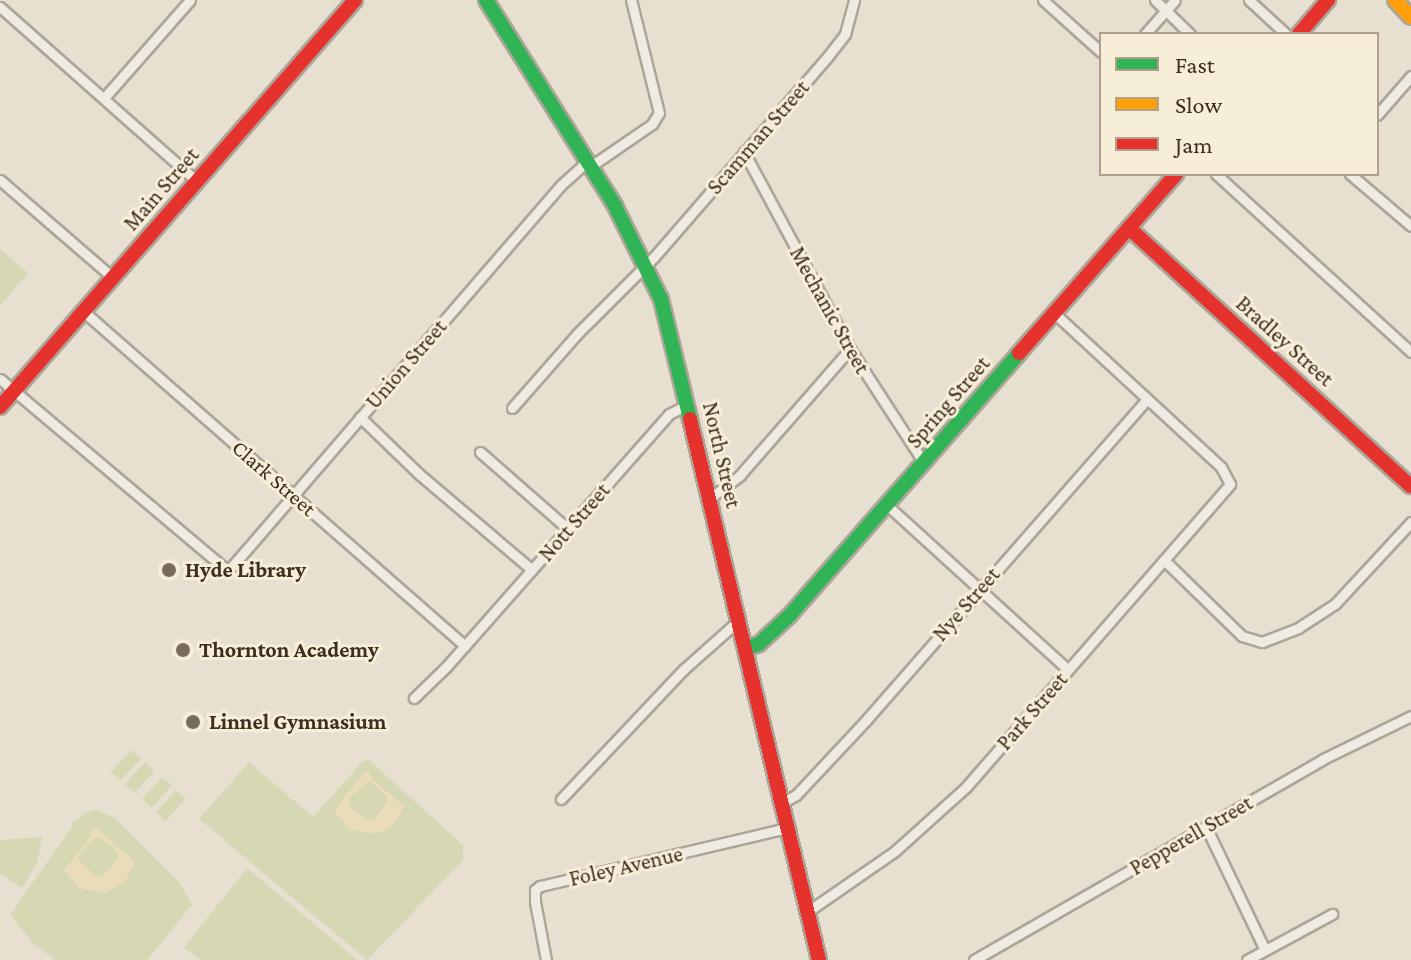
<!DOCTYPE html>
<html>
<head>
<meta charset="utf-8">
<style>
	body { margin:0 }
	#map { position:relative; width:1411px; height:960px; overflow:hidden; background:#e7e0d1; font-family:"Crimson Pro",serif }
	div>[style] { position:absolute }
	[style*='--x'] { left:calc(var(--x)*1px); top:calc(var(--y)*1px); width:calc(var(--w)*1px); rotate:calc(var(--a)*1deg) }
	.green>* { inset:0; background:#d6d7b3; transform-origin:0 0 }
	.sand>* { inset:0; background:#eadcb9 }
	.roads { filter:drop-shadow(2px 0 #ada599) drop-shadow(-2px 0 #ada599) drop-shadow(0 2px #ada599) drop-shadow(0 -2px #ada599) }
	.street>* { height:9px; margin:-4.5px; padding:0 4.5px; transform-origin:4.5px; border-radius:4.5px; background:#efebe3 }
	.fast>* { height:14px; margin:-7px; padding:0 7px; transform-origin:7px; border-radius:7px; background:#30b455 }
	.slow>* { height:14px; margin:-7px; padding:0 7px; transform-origin:7px; border-radius:7px; background:#ff9f0a }
	.jam>* { height:14px; margin:-7px; padding:0 7px; transform-origin:7px; border-radius:7px; background:#e5322d }
	.dots>* { width:22px; height:22px; translate:-50% -50%; box-sizing:border-box; border:4px solid #f7eed8; border-radius:50% }
	span { translate:-50% -50%; white-space:nowrap; text-align:center; line-height:1.15; -webkit-text-stroke:6px #f7eed8; paint-order:stroke }
	.street-label { font-size:22px; color:#3d2e20 }
	.poi-label { font-size:22px; color:#3d2e20; font-weight:700 }
	.left { translate:0 -50%; text-align:left }
	.legend { position:absolute; left:1099px; top:32px; width:280px; height:144px; box-sizing:border-box; background:#f7eed8; border:2px solid #ada18e; margin:0; padding:10px 14px; list-style:none; font-size:24px; color:#3d2e20 }
	.legend li { display:flex; align-items:center; gap:16px; height:40px }
	.legend b { width:40px; border:2px solid #ada18e }
</style>
</head>
<body>
<div id="map">
	<div class="green">
		<i style="clip-path:polygon(0 249px,28px 273px,0 306px)"></i>
		<i style="left:131px;top:750px;width:13px;height:30px;rotate:42deg"></i>
		<i style="clip-path:polygon(369px 760px,463px 845px,463px 860px,367px 960px,199px 819px,249px 762px,313px 817px,363px 761px)"></i>
		<i style="left:145px;top:762px;width:13px;height:30px;rotate:42deg"></i>
		<i style="left:162px;top:777px;width:13px;height:30px;rotate:42deg"></i>
		<i style="left:176px;top:790px;width:13px;height:30px;rotate:42deg"></i>
		<i style="clip-path:polygon(90px 810px,97px 810px,115px 818px,179px 882px,192px 905px,147px 960px,55px 960px,33px 943px,10px 915px,73px 825px,71px 823px)"></i>
		<i style="clip-path:polygon(42px 837px,37px 863px,22px 888px,0 874px,0 840px)"></i>
		<i style="clip-path:polygon(247px 868px,357px 960px,200px 960px,184px 947px)"></i>
	</div>
	<div class="sand">
		<i style="clip-path:polygon(evenodd,365px 771px,369px 772px,371px 778px,404px 806px,393px 826px,377px 834px,350px 830px,334px 811px,365px 771px,369px 781px,387px 796px,387px 803px,373px 820px,366px 820px,350px 806px,349px 798px,369px 781px)"></i>
		<i style="clip-path:polygon(evenodd,96px 827px,135px 862px,125px 882px,103px 893px,79px 888px,64px 870px,91px 836px,91px 829px,96px 827px,99px 837px,118px 852px,118px 858px,103px 876px,98px 877px,80px 862px,78px 857px,94px 838px,99px 837px)"></i>
	</div>
	<div class="roads">
		<div class="street">
			<i style="--x:1043;--y:0;--w:78;--a:41.9"></i>
			<i style="--x:1155;--y:0;--w:49;--a:44.2"></i>
			<i style="--x:1249;--y:0;--w:50;--a:42.6"></i>
			<i style="--x:0;--y:7;--w:263;--a:41.5"></i>
			<i style="--x:1145;--y:34;--w:45;--a:-48.6"></i>
			<i style="--x:104;--y:98;--w:130;--a:-48.7"></i>
			<i style="--x:1377;--y:115;--w:52;--a:-48.9"></i>
			<i style="--x:744;--y:152;--w:224;--a:61.7"></i>
			<i style="--x:850;--y:349;--w:136;--a:57"></i>
			<i style="--x:591;--y:166;--w:74;--a:-34.5"></i>
			<i style="--x:652;--y:124;--w:13;--a:-58"></i>
			<i style="--x:659;--y:113;--w:116;--a:-103.9"></i>
			<i style="--x:1216;--y:174;--w:264;--a:42.4"></i>
			<i style="--x:1350;--y:174;--w:80;--a:40.4"></i>
			<i style="--x:0;--y:180;--w:150;--a:40.9"></i>
			<i style="--x:83;--y:311;--w:508;--a:41.25"></i>
			<i style="--x:0;--y:379;--w:298;--a:40.1"></i>
			<i style="--x:228;--y:571;--w:510;--a:-49.22"></i>
			<i style="--x:561;--y:185;--w:36;--a:-42"></i>
			<i style="--x:512;--y:408;--w:98;--a:-48.7"></i>
			<i style="--x:577;--y:334;--w:109;--a:-45"></i>
			<i style="--x:654;--y:257;--w:266;--a:-49.1"></i>
			<i style="--x:828;--y:56;--w:28;--a:-52"></i>
			<i style="--x:845;--y:34;--w:35;--a:-75"></i>
			<i style="--x:360;--y:417;--w:82;--a:44"></i>
			<i style="--x:419;--y:474;--w:148;--a:40.3"></i>
			<i style="--x:480;--y:452;--w:117;--a:41.2"></i>
			<i style="--x:710;--y:498;--w:38;--a:-37"></i>
			<i style="--x:740;--y:475;--w:167;--a:-48.9"></i>
			<i style="--x:887;--y:505;--w:244;--a:42.3"></i>
			<i style="--x:1164;--y:560;--w:109;--a:44.3"></i>
			<i style="--x:1242;--y:636;--w:21;--a:17"></i>
			<i style="--x:1262;--y:642;--w:39;--a:-21"></i>
			<i style="--x:1298;--y:628;--w:44;--a:-33"></i>
			<i style="--x:1335;--y:604;--w:112;--a:-47.2"></i>
			<i style="--x:414;--y:698;--w:45;--a:-44.1"></i>
			<i style="--x:446;--y:667;--w:337;--a:-48.6"></i>
			<i style="--x:669;--y:414;--w:20;--a:-27"></i>
			<i style="--x:561;--y:799;--w:179;--a:-46.6"></i>
			<i style="--x:684;--y:669;--w:72;--a:-41.6"></i>
			<i style="--x:781;--y:803;--w:17;--a:-28"></i>
			<i style="--x:796;--y:795;--w:104;--a:-46.9"></i>
			<i style="--x:867;--y:719;--w:425;--a:-48.8"></i>
			<i style="--x:1206;--y:827;--w:136;--a:64.4"></i>
			<i style="--x:807;--y:912;--w:107;--a:-34.7"></i>
			<i style="--x:895;--y:851;--w:96;--a:-42"></i>
			<i style="--x:966;--y:787;--w:402;--a:-48.9"></i>
			<i style="--x:1230;--y:484;--w:19;--a:-118"></i>
			<i style="--x:1221;--y:467;--w:227;--a:-137.3"></i>
			<i style="--x:546;--y:960;--w:59;--a:-100.7"></i>
			<i style="--x:535;--y:902;--w:12;--a:-90"></i>
			<i style="--x:535;--y:890;--w:6;--a:-39"></i>
			<i style="--x:540;--y:886;--w:254;--a:-13.2"></i>
			<i style="--x:974;--y:960;--w:403;--a:-29.9"></i>
			<i style="--x:1323;--y:759;--w:98;--a:-26"></i>
			<i style="--x:1247;--y:960;--w:97;--a:-28.4"></i>
		</div>
		<div class="fast">
			<i style="--x:486;--y:0;--w:243;--a:57.9"></i>
			<i style="--x:615;--y:206;--w:104;--a:63.7"></i>
			<i style="--x:661;--y:299;--w:123;--a:76.4"></i>
			<i style="--x:745;--y:649;--w:15;--a:-20"></i>
			<i style="--x:759;--y:644;--w:42;--a:-43.1"></i>
			<i style="--x:790;--y:615;--w:348;--a:-48.8"></i>
		</div>
		<div class="slow">
			<i style="--x:1395;--y:0;--w:23;--a:47"></i>
		</div>
		<div class="jam">
			<i style="--x:1299;--y:34;--w:45;--a:-49.5"></i>
			<i style="--x:1129;--y:228;--w:382;--a:42.5"></i>
			<i style="--x:1019;--y:353;--w:238;--a:-48.7"></i>
			<i style="--x:0;--y:407;--w:540;--a:-48.9"></i>
			<i style="--x:690;--y:419;--w:556;--a:76.59"></i>
		</div>
	</div>
	<div class="dots">
		<i style="left:169px;top:570px;background:#786c5e"></i>
		<i style="left:183px;top:650px;background:#786c5e"></i>
		<i style="left:193px;top:722px;background:#786c5e"></i>
	</div>
	<div class="street-label">
		<span style="left:758px;top:137px;rotate:-49deg">Scamman Street</span>
		<span style="left:161px;top:189px;rotate:-49deg">Main Street</span>
		<span style="left:830px;top:310px;rotate:61deg">Mechanic Street</span>
		<span style="left:1285px;top:341px;rotate:42deg">Bradley Street</span>
		<span style="left:406px;top:364px;rotate:-49deg">Union Street</span>
		<span style="left:948px;top:402px;rotate:-49deg">Spring Street</span>
		<span style="left:722px;top:455px;rotate:77deg">North Street</span>
		<span style="left:274px;top:478px;rotate:41deg">Clark Street</span>
		<span style="left:574px;top:522px;rotate:-49deg">Nott Street</span>
		<span style="left:966px;top:604px;rotate:-49deg">Nye Street</span>
		<span style="left:1032px;top:711px;rotate:-49deg">Park Street</span>
		<span style="left:1191px;top:835px;rotate:-30deg">Pepperell Street</span>
		<span style="left:626px;top:866px;rotate:-13deg">Foley Avenue</span>
	</div>
	<div class="poi-label">
		<span class="left" style="left:185px;top:570px">Hyde Library</span>
		<span class="left" style="left:199px;top:650px">Thornton Academy</span>
		<span class="left" style="left:209px;top:722px">Linnel Gymnasium</span>
	</div>
	<ul class="legend">
	<li><b style="height:10px;background:#30b455"></b>Fast</li>
	<li><b style="height:10px;background:#ff9f0a"></b>Slow</li>
	<li><b style="height:10px;background:#e5322d"></b>Jam</li>
	</ul>
</div>
</body>
</html>
